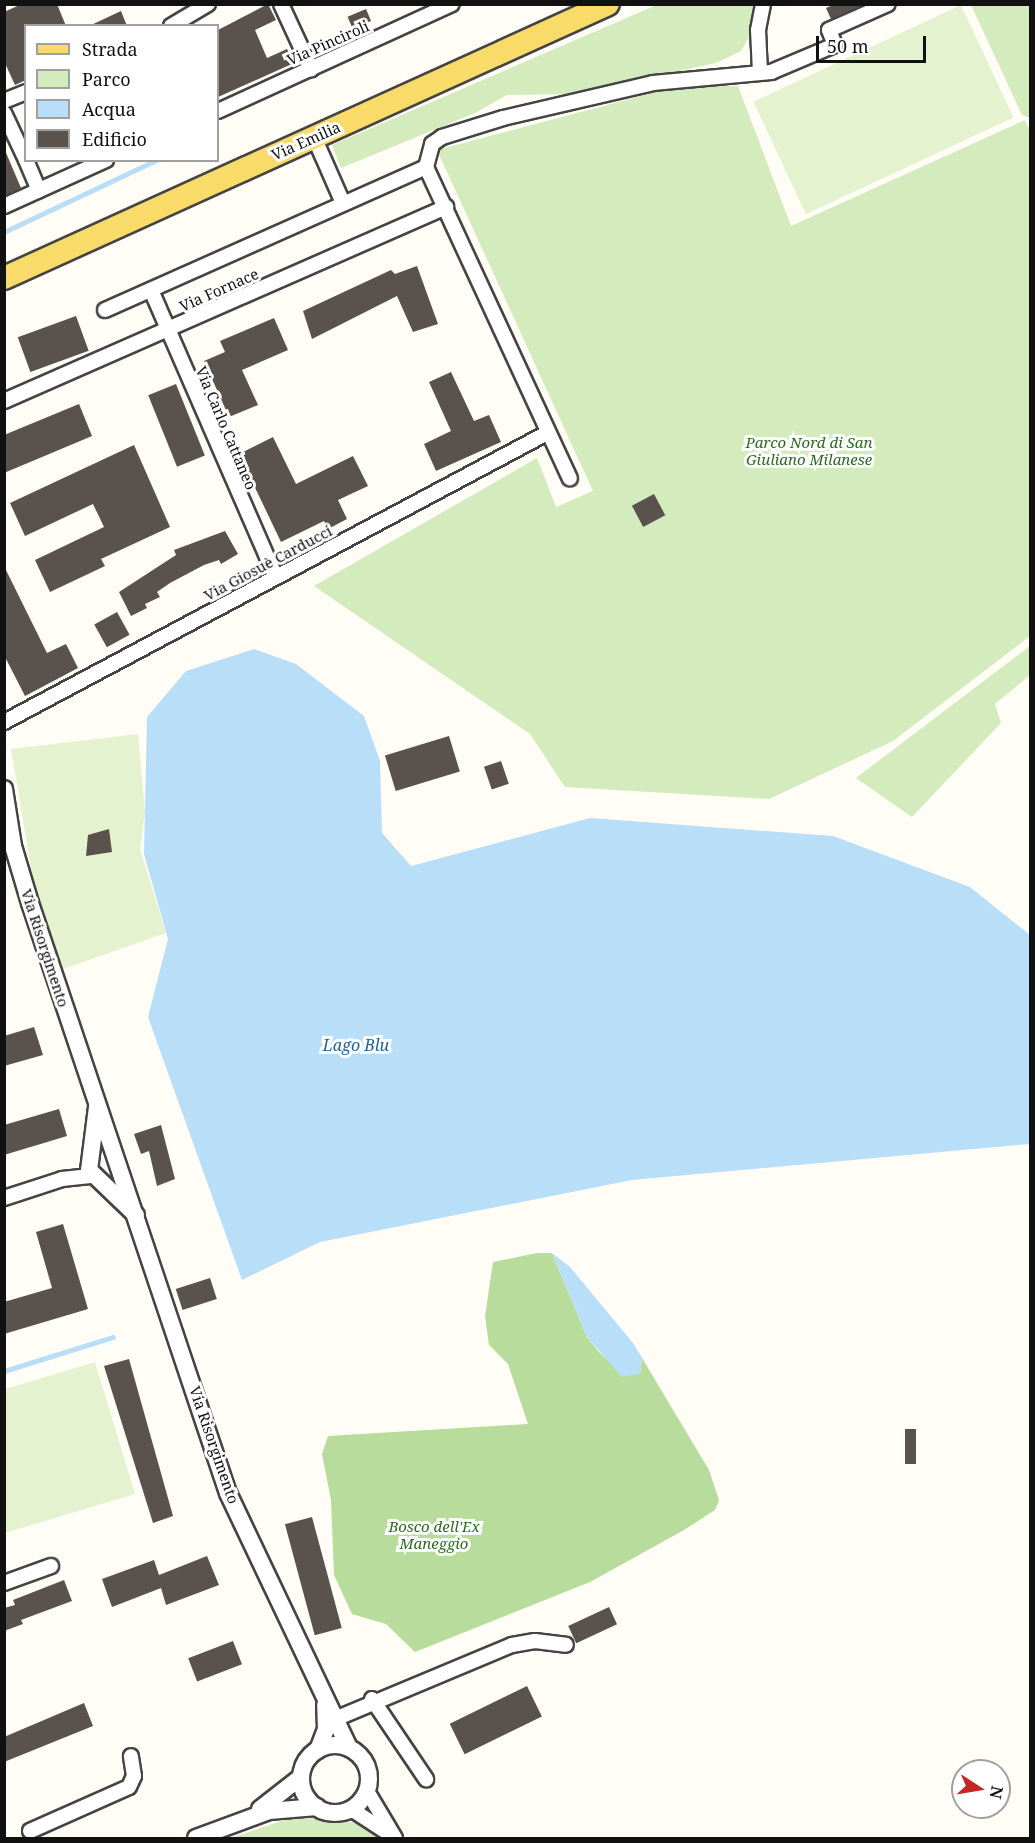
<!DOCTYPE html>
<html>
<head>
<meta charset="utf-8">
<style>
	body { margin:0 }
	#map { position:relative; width:1035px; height:1843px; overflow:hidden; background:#fffdf5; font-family:"Noto Serif",serif }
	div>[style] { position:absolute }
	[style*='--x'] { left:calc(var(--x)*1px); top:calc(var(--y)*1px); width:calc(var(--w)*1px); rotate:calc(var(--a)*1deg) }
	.green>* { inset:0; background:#d3ebbd }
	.forest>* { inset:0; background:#b7dc9c }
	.pitch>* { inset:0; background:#e5f2cf; transform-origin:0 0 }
	.water>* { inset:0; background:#b9def7 }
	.stream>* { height:4.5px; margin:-2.25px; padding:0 2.25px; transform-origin:2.25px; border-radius:2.25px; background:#b9def7 }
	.building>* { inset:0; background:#5a524d; transform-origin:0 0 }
	.roads { filter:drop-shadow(2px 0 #444) drop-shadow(-2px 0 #444) drop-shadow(0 2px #444) drop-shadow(0 -2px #444) }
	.minor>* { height:14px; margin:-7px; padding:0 7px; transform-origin:7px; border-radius:7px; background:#fff }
	.tertiary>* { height:16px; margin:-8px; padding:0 8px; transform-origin:8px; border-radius:8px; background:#fff }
	.tertiary>.ring { margin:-8px; padding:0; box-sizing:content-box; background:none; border:16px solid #fff; border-radius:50% }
	.primary>* { height:22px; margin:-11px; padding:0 11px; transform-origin:11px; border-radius:11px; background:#f9db6a }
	span { translate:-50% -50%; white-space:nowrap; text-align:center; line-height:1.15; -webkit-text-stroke:6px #fff; paint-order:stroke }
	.street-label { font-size:15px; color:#111 }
	.park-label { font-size:15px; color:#2c6b1f; font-style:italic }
	.water-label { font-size:16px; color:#1763a6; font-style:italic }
	.frame { position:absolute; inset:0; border:6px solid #111; pointer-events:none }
	.legend { position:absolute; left:24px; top:24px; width:195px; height:138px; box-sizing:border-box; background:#fff; border:2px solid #a0a0a0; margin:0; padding:8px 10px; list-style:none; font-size:18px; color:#111 }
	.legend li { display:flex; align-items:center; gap:12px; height:30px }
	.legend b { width:30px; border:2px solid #a0a0a0 }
	.north { position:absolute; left:951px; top:1759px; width:60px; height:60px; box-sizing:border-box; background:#fff; border:2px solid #a0a0a0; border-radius:50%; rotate:102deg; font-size:16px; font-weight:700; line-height:24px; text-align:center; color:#111 }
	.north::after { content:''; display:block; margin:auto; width:21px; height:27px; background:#c42628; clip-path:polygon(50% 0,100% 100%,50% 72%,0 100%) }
	.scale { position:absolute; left:816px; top:36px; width:110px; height:27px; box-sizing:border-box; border:3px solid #111; border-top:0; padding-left:8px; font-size:18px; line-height:21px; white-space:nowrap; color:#111; -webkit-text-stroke:4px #fff; paint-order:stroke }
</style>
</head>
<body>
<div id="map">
	<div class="green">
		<i style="clip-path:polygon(659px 4px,754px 5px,748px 39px,741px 51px,716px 63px,573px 94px,507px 95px,475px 113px,341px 168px,332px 145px)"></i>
		<i style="clip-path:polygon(971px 5px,1030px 5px,1030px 118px,1022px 115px)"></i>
		<i style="clip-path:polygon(679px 86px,738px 86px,791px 226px,1025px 120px,1030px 131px,1030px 636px,893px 741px,769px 799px,565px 787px,530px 734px,314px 586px,537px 458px,556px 507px,593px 491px,437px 150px)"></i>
		<i style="clip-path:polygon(1030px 646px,1030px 675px,995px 704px,1001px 723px,912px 817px,856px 778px)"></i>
		<i style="clip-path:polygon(293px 1817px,362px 1823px,383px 1838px,231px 1838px)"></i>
	</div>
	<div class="forest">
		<i style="clip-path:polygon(537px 1253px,552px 1253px,587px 1337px,599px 1352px,611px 1363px,640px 1374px,642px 1358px,709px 1470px,719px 1500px,715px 1510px,684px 1530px,590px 1582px,415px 1652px,386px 1624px,352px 1614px,334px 1575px,331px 1500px,322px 1454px,328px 1436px,528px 1424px,508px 1364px,489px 1345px,485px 1316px,493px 1262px)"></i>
	</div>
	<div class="pitch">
		<i style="left:961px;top:5px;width:124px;height:229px;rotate:65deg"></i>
		<i style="clip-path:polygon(138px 734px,145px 812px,140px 849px,166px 933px,63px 969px,36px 898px,11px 749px)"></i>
		<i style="clip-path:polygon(95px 1362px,135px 1494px,5px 1533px,5px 1389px)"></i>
	</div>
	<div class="water">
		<i style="clip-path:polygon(254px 649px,296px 664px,364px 716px,380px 761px,382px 833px,411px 866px,590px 818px,833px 836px,970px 887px,1030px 935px,1030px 1144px,632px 1180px,320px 1242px,242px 1280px,148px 1017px,168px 939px,144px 854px,147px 717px,186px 671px)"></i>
		<i style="clip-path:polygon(552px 1253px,570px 1267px,633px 1343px,642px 1358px,640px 1374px,622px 1377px,587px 1337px)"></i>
	</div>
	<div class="stream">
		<i style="--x:4;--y:232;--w:168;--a:-25.3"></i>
		<i style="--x:4;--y:1371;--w:114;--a:-17.3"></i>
	</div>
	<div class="building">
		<i style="clip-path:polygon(22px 4px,57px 4px,66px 26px,26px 26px,26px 80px,15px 85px,4px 61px,4px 12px)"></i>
		<i style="clip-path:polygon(268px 4px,276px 20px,255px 30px,267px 58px,287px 49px,294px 63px,218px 97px,218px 30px)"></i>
		<i style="clip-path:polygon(835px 4px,865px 4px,831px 19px,826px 8px)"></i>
		<i style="left:366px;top:9px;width:13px;height:20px;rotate:67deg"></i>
		<i style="clip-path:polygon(121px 11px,127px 26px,89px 26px)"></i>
		<i style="clip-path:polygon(4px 148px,21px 188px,4px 196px)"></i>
		<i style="clip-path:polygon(417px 266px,438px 324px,413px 332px,397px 296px,312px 339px,303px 311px,391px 270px,395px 274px)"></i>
		<i style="left:76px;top:316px;width:37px;height:62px;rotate:70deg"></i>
		<i style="clip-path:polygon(274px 318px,288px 350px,242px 370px,258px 405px,229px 417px,204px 361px,225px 352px,220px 341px)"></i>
		<i style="clip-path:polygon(451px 372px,474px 421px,489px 415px,501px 442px,436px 471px,424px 444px,451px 431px,429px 382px)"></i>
		<i style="left:176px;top:384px;width:77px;height:30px;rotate:68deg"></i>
		<i style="clip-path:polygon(79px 404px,92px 436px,4px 473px,4px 435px)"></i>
		<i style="clip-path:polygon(273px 437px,296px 484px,353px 456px,368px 486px,338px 500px,347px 519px,328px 529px,324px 521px,281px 542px,239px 454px)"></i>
		<i style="clip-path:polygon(134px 445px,170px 527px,101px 559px,105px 566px,50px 592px,35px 560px,104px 527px,93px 504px,25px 536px,10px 503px)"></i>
		<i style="left:654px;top:494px;width:24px;height:25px;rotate:62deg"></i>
		<i style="clip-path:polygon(225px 531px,238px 554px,221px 564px,219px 560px,204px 565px,170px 583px,157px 592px,160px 597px,145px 604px,147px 608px,131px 616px,119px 592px,176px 555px,174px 550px)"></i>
		<i style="clip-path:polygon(4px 566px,47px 653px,66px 644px,78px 668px,25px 696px,4px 655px)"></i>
		<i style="left:117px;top:612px;width:26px;height:26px;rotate:61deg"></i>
		<i style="left:449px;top:736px;width:37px;height:67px;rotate:73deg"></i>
		<i style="left:501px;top:761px;width:24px;height:18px;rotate:71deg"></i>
		<i style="clip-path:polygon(109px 829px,112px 852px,86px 856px,88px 835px)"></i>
		<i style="clip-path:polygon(34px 1027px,43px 1055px,4px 1066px,4px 1036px)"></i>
		<i style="clip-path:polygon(59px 1109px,67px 1136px,4px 1155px,4px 1125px)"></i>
		<i style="clip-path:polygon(161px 1125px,175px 1179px,157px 1186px,149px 1151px,141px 1154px,134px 1134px)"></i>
		<i style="clip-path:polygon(63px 1224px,88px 1309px,4px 1334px,4px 1302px,52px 1288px,36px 1232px)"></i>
		<i style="left:210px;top:1278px;width:22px;height:36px;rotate:72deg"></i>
		<i style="clip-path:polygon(129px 1359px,173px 1516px,153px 1523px,104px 1366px)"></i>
		<i style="left:905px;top:1429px;width:11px;height:35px"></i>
		<i style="left:312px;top:1517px;width:115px;height:28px;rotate:75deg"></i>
		<i style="clip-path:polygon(207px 1556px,219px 1585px,166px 1605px,161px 1588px,112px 1607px,102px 1579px,154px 1560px,159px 1575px)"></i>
		<i style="clip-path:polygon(64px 1580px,72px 1601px,21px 1620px,23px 1624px,4px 1631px,4px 1608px,15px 1605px,13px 1600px)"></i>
		<i style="left:609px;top:1607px;width:19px;height:45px;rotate:65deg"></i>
		<i style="left:233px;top:1641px;width:25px;height:48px;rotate:69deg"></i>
		<i style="left:527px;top:1686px;width:34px;height:86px;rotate:64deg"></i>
		<i style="clip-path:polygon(84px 1703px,93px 1726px,4px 1762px,4px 1737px)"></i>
	</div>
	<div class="roads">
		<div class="minor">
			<i style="--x:281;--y:4;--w:72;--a:65.2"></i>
			<i style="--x:171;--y:26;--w:43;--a:-30.7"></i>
			<i style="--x:760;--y:72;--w:42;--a:-92.7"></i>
			<i style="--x:758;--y:30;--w:26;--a:-79"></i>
			<i style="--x:4;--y:101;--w:24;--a:-22"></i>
			<i style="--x:218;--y:111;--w:257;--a:-24.6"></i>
			<i style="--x:4;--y:113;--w:52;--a:64.9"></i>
			<i style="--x:314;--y:137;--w:72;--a:66.3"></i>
			<i style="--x:26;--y:160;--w:33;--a:67"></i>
			<i style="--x:426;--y:167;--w:24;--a:-75"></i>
			<i style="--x:432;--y:144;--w:12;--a:-35"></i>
			<i style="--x:442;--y:137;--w:64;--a:-17.3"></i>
			<i style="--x:503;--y:118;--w:154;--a:-13.1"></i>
			<i style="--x:653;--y:83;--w:119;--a:-5.3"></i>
			<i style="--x:771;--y:72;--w:69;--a:-22.9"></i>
			<i style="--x:835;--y:45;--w:16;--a:-112"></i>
			<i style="--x:829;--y:30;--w:64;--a:-23.8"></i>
			<i style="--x:4;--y:206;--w:112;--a:-24.3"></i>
			<i style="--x:151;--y:290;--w:313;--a:66.5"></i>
			<i style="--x:105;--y:310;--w:351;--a:-24"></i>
			<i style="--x:426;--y:167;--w:343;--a:65.2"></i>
			<i style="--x:4;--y:401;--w:483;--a:-23.7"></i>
			<i style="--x:4;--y:722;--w:615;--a:-28.02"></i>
			<i style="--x:4;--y:1198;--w:61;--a:-18.1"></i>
			<i style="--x:62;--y:1179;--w:31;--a:-6"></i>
			<i style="--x:4;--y:1583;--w:50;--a:-19.9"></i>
			<i style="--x:372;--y:1699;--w:97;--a:56"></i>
			<i style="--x:335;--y:1719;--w:192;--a:-22.7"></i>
			<i style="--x:512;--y:1645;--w:23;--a:-10"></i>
			<i style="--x:535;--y:1641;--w:31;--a:7"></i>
			<i style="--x:367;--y:1791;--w:55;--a:59.2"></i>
			<i style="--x:351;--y:1809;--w:48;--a:33"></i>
			<i style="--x:30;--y:1831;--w:108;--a:-24"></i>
			<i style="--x:129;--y:1787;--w:12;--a:-66"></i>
			<i style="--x:134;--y:1776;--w:20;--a:-99"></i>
		</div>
		<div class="tertiary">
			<i style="--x:4;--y:789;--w:58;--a:81"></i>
			<i style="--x:13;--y:846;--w:59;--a:73.4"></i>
			<i style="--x:30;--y:903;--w:622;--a:71.45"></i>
			<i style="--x:228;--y:1493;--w:282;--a:64.6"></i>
			<i style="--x:97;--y:1107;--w:64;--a:97.2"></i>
			<i style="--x:89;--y:1170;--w:65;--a:43.8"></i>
			<i class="ring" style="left:301px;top:1745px;width:52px;height:52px"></i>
			<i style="--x:318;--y:1750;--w:22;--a:-69"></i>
			<i style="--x:326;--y:1729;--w:24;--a:-92"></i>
			<i style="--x:260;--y:1809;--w:52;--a:-38"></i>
			<i style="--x:196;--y:1838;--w:78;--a:-20.3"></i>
			<i style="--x:269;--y:1811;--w:48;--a:-4.8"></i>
		</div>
		<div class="primary">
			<i style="--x:4;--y:278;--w:663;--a:-24.4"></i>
		</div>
	</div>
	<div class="street-label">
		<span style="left:328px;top:43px;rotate:-24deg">Via Pinciroli</span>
		<span style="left:306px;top:141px;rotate:-24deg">Via Emilia</span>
		<span style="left:219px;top:290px;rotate:-24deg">Via Fornace</span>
		<span style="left:226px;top:428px;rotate:67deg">Via Carlo Cattaneo</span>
		<span style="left:268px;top:563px;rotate:-28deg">Via Giosuè Carducci</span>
		<span style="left:45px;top:948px;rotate:72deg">Via Risorgimento</span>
		<span style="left:214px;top:1445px;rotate:71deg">Via Risorgimento</span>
	</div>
	<div class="park-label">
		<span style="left:809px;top:451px">Parco Nord di San<br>Giuliano Milanese</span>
		<span style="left:434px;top:1535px">Bosco dell'Ex<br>Maneggio</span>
	</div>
	<div class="water-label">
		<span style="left:356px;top:1045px">Lago Blu</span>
	</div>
	<div class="frame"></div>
	<ul class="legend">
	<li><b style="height:8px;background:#f9db6a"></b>Strada</li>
	<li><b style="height:16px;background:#d3ebbd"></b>Parco</li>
	<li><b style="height:16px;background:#b9def7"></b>Acqua</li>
	<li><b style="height:16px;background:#5a524d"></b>Edificio</li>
	</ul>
	<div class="north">N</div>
	<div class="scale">50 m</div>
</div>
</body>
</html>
